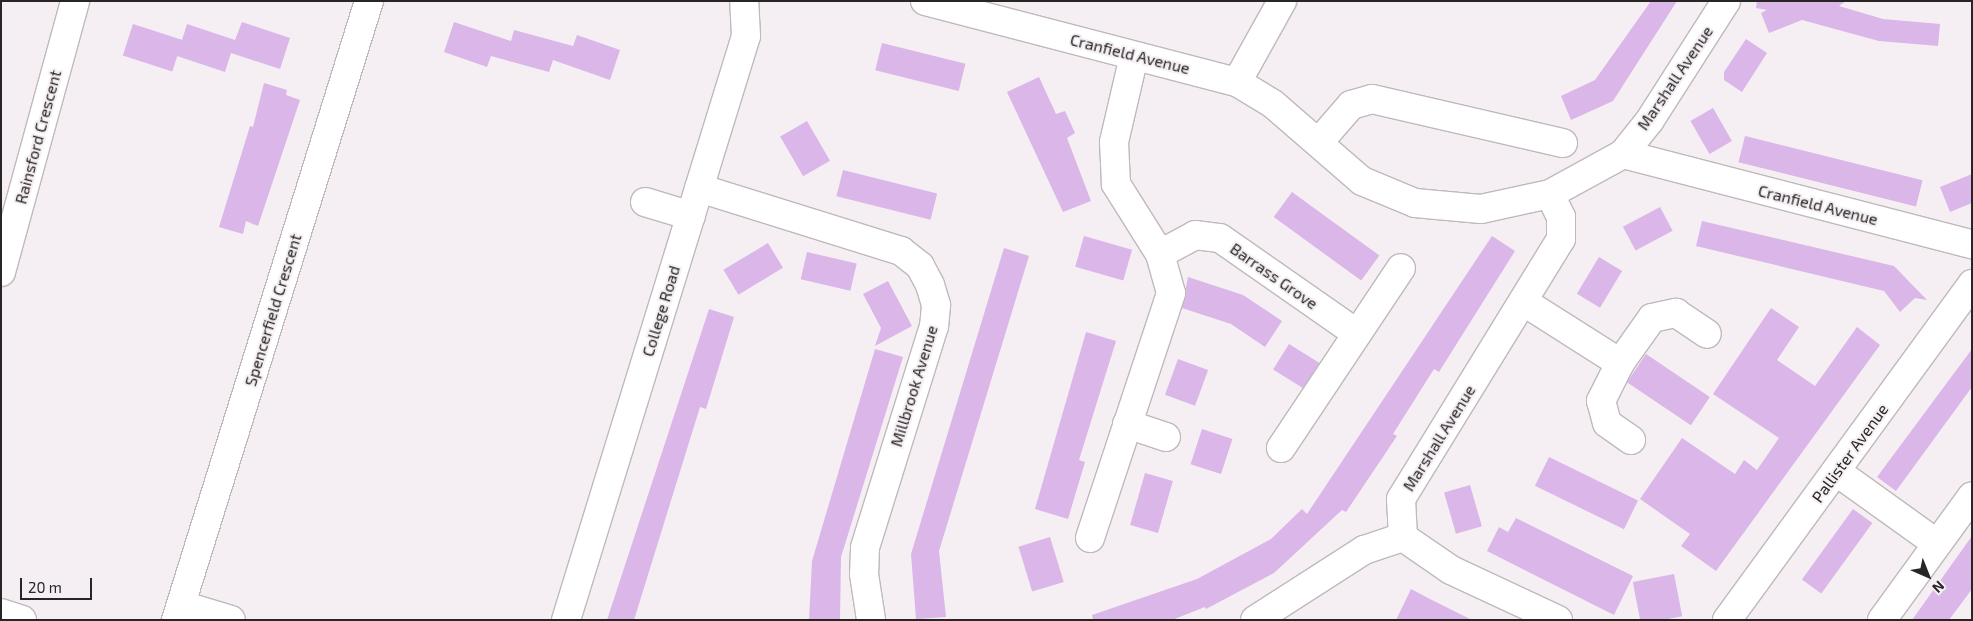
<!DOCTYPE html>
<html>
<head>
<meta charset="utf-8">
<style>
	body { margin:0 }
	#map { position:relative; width:1973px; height:621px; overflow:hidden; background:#f5eff3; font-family:"Exo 2",sans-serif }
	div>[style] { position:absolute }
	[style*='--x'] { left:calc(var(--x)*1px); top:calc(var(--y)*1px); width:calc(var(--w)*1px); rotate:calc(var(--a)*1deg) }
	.building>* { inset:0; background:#dab6e9; transform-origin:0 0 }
	.roads { filter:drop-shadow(1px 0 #bfb9bc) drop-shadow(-1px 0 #bfb9bc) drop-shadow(0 1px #bfb9bc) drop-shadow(0 -1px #bfb9bc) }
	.street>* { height:28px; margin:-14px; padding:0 14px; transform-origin:14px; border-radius:14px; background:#fff }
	span { translate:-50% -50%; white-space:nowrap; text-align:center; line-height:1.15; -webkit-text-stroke:4px #f5eff3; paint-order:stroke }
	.street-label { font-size:16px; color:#272526 }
	.frame { position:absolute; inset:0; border:2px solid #272526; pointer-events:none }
	.north { position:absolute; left:1903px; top:551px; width:50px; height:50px; -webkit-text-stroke:4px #f5eff3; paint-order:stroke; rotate:136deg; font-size:14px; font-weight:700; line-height:20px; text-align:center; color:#272526 }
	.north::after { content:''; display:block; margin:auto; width:18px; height:22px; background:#272526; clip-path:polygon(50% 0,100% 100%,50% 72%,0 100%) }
	.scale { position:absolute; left:20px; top:578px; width:72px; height:22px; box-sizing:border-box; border:2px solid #272526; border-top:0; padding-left:6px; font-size:15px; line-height:18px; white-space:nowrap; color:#272526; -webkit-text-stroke:4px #f5eff3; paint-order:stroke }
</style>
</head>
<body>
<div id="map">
	<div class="building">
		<i style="clip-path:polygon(1651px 1px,1677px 1px,1613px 101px,1571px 120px,1561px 96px,1595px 80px)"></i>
		<i style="clip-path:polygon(1757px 1px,1846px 1px,1839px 6px,1883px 19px,1940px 24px,1938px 46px,1879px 41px,1802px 20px,1769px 33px,1761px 13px,1767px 10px,1756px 8px)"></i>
		<i style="clip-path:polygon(242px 22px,290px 38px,280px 69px,231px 53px,225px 72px,177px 56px,187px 24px,235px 40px)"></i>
		<i style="clip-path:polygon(454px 22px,511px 41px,514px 30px,573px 46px,577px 35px,620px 50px,610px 80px,553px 60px,549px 72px,491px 56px,487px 67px,444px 52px)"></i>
		<i style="left:133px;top:24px;width:52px;height:33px;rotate:18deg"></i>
		<i style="clip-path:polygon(1746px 39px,1767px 53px,1742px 92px,1724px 80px,1724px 72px)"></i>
		<i style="left:882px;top:43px;width:86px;height:28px;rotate:14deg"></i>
		<i style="clip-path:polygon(1039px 77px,1056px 114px,1065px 111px,1075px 133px,1067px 138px,1091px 201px,1063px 212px,1007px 92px)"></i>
		<i style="clip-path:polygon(264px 83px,287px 90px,286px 95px,300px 100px,258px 226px,246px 221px,243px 234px,219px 227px,250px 126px,253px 127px)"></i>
		<i style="left:1713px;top:108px;width:38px;height:26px;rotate:60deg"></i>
		<i style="left:807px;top:121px;width:46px;height:31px;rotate:60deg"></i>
		<i style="left:1745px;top:136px;width:183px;height:27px;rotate:14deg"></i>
		<i style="left:843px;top:170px;width:97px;height:27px;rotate:14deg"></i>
		<i style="clip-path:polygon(1972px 174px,1972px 203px,1950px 212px,1940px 187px)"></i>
		<i style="left:1292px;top:192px;width:108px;height:31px;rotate:36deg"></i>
		<i style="left:1660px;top:207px;width:27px;height:42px;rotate:62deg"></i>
		<i style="clip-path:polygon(1702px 221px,1894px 266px,1927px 300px,1915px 298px,1900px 312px,1884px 291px,1696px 246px)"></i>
		<i style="left:1084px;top:236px;width:50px;height:32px;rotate:16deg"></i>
		<i style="clip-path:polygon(1492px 236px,1515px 251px,1439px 372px,1434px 369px,1393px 434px,1397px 436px,1346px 512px,1342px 510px,1274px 573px,1206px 609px,1205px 607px,1172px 620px,1093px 620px,1092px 615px,1197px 579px,1271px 539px,1302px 509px,1307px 514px)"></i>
		<i style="left:768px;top:243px;width:29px;height:52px;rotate:59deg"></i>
		<i style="clip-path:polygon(1004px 248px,1029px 256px,939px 551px,946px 617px,916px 619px,911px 554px)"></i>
		<i style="left:807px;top:252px;width:51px;height:28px;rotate:13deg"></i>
		<i style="left:1599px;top:257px;width:27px;height:43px;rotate:31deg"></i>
		<i style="clip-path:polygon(1188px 277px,1243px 295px,1282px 321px,1265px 347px,1231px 324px,1182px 308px)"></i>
		<i style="clip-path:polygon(888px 281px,912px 326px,875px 346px,881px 328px,863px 294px)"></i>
		<i style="clip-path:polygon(1771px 308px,1799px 327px,1777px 360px,1815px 386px,1857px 327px,1880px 345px,1716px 571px,1681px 546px,1690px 534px,1640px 499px,1682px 438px,1735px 474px,1744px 460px,1757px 470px,1779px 438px,1713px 394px)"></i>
		<i style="clip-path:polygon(709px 309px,734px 317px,706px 409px,700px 407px,634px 620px,607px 620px)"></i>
		<i style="clip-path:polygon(1086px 332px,1116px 341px,1079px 460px,1085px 462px,1068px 519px,1035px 509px)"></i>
		<i style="left:1289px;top:344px;width:36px;height:30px;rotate:32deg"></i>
		<i style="clip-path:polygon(875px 349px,903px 357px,841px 557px,840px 620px,809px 620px,812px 561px)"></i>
		<i style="clip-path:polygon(1972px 349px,1972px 387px,1896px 491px,1877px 477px)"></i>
		<i style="left:1646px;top:354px;width:77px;height:34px;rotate:34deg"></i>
		<i style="left:1178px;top:359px;width:32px;height:38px;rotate:20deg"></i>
		<i style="left:1202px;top:429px;width:32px;height:37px;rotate:18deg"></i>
		<i style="left:1549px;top:457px;width:99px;height:32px;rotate:26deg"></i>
		<i style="left:1145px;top:473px;width:29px;height:54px;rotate:16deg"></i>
		<i style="left:1470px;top:485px;width:43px;height:27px;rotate:74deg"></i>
		<i style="left:1853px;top:509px;width:24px;height:87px;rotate:36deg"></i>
		<i style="clip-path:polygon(1516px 518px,1633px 576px,1614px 615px,1487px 551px,1499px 527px,1508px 532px)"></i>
		<i style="clip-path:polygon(1972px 536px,1972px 589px,1949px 620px,1912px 620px)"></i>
		<i style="left:1050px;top:537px;width:47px;height:33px;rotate:73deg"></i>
		<i style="left:1674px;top:574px;width:43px;height:42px;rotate:79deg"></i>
		<i style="clip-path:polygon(1411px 589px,1430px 599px,1472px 620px,1396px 620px)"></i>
	</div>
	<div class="roads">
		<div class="street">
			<i style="--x:925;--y:1;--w:322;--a:14.6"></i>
			<i style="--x:1237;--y:82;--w:42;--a:31.4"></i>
			<i style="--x:1273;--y:104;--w:118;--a:40.9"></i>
			<i style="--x:1362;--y:181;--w:57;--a:22.5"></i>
			<i style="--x:1415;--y:203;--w:66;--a:5.2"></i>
			<i style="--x:1481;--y:209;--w:71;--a:-12.3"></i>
			<i style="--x:1550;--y:194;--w:83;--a:-28.7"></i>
			<i style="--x:1623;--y:154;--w:43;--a:-51.5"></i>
			<i style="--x:1650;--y:120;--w:141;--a:-57.4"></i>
			<i style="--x:1237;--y:82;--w:93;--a:-60.9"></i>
			<i style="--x:1319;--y:142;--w:49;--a:-49.1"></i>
			<i style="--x:1351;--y:105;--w:22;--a:-16"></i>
			<i style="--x:1372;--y:99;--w:196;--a:13"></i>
			<i style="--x:1623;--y:154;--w:360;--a:14.5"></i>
			<i style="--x:699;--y:188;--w:212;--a:17.3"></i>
			<i style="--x:901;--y:251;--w:24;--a:38"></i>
			<i style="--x:920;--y:266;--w:21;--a:62"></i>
			<i style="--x:930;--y:285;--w:21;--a:73"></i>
			<i style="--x:936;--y:305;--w:21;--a:95"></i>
			<i style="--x:934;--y:326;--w:232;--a:107.3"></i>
			<i style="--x:865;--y:548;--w:26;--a:92"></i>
			<i style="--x:864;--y:574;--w:47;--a:81.3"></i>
			<i style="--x:645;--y:202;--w:48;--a:16.9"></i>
			<i style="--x:1160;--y:254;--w:40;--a:-28"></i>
			<i style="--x:1195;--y:235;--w:25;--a:7"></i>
			<i style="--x:1220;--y:238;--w:166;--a:34.9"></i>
			<i style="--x:1;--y:272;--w:281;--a:-74.7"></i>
			<i style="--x:1524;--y:302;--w:114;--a:32.4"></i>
			<i style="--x:1127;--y:424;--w:41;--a:18.4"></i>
			<i style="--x:1631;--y:440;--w:29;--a:-145"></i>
			<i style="--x:1607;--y:423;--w:23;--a:-105"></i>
			<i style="--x:1601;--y:401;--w:42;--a:-63.4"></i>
			<i style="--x:1620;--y:363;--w:55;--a:-54.6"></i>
			<i style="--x:1652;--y:318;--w:25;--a:-12"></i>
			<i style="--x:1676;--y:313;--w:37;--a:34"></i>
			<i style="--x:1281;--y:448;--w:216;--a:-56.3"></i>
			<i style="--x:1837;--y:472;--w:122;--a:35.6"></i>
			<i style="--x:1403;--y:537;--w:58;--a:34.5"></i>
			<i style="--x:1451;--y:570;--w:118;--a:25"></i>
			<i style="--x:1090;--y:538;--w:258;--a:-71.7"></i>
			<i style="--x:1171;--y:293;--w:41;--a:-105.8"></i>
			<i style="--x:1160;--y:254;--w:83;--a:-122.2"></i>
			<i style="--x:1116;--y:184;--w:42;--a:-92.7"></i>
			<i style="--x:1114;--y:142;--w:88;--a:-76.9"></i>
			<i style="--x:181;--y:605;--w:52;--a:16.7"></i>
			<i style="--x:1;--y:613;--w:22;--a:18"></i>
			<i style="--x:176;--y:620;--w:648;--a:-72.68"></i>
			<i style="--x:566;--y:620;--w:611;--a:-72.87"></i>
			<i style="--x:746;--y:36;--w:35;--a:-93"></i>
			<i style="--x:1255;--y:620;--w:130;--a:-32.7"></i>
			<i style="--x:1364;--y:550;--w:41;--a:-18.4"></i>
			<i style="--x:1403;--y:537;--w:38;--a:-93"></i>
			<i style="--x:1401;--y:499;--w:305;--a:-58.4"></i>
			<i style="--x:1561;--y:239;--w:22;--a:-90"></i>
			<i style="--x:1561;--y:217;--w:25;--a:-116"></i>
			<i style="--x:1727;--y:620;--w:416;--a:-53.9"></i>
			<i style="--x:1882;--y:620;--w:153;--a:-54"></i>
		</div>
	</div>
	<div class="street-label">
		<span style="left:1130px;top:54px;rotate:14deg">Cranfield Avenue</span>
		<span style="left:1675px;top:78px;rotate:-56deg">Marshall Avenue</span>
		<span style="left:38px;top:137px;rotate:-75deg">Rainsford Crescent</span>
		<span style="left:1818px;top:205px;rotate:14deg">Cranfield Avenue</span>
		<span style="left:1274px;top:276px;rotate:35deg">Barrass Grove</span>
		<span style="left:273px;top:310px;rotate:-73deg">Spencerfield Crescent</span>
		<span style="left:661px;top:311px;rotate:-73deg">College Road</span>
		<span style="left:914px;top:386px;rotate:-73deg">Millbrook Avenue</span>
		<span style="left:1439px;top:438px;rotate:-58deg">Marshall Avenue</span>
		<span style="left:1850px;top:453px;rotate:-54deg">Pallister Avenue</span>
	</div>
	<div class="frame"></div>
	<div class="north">N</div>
	<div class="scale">20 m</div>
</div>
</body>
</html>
